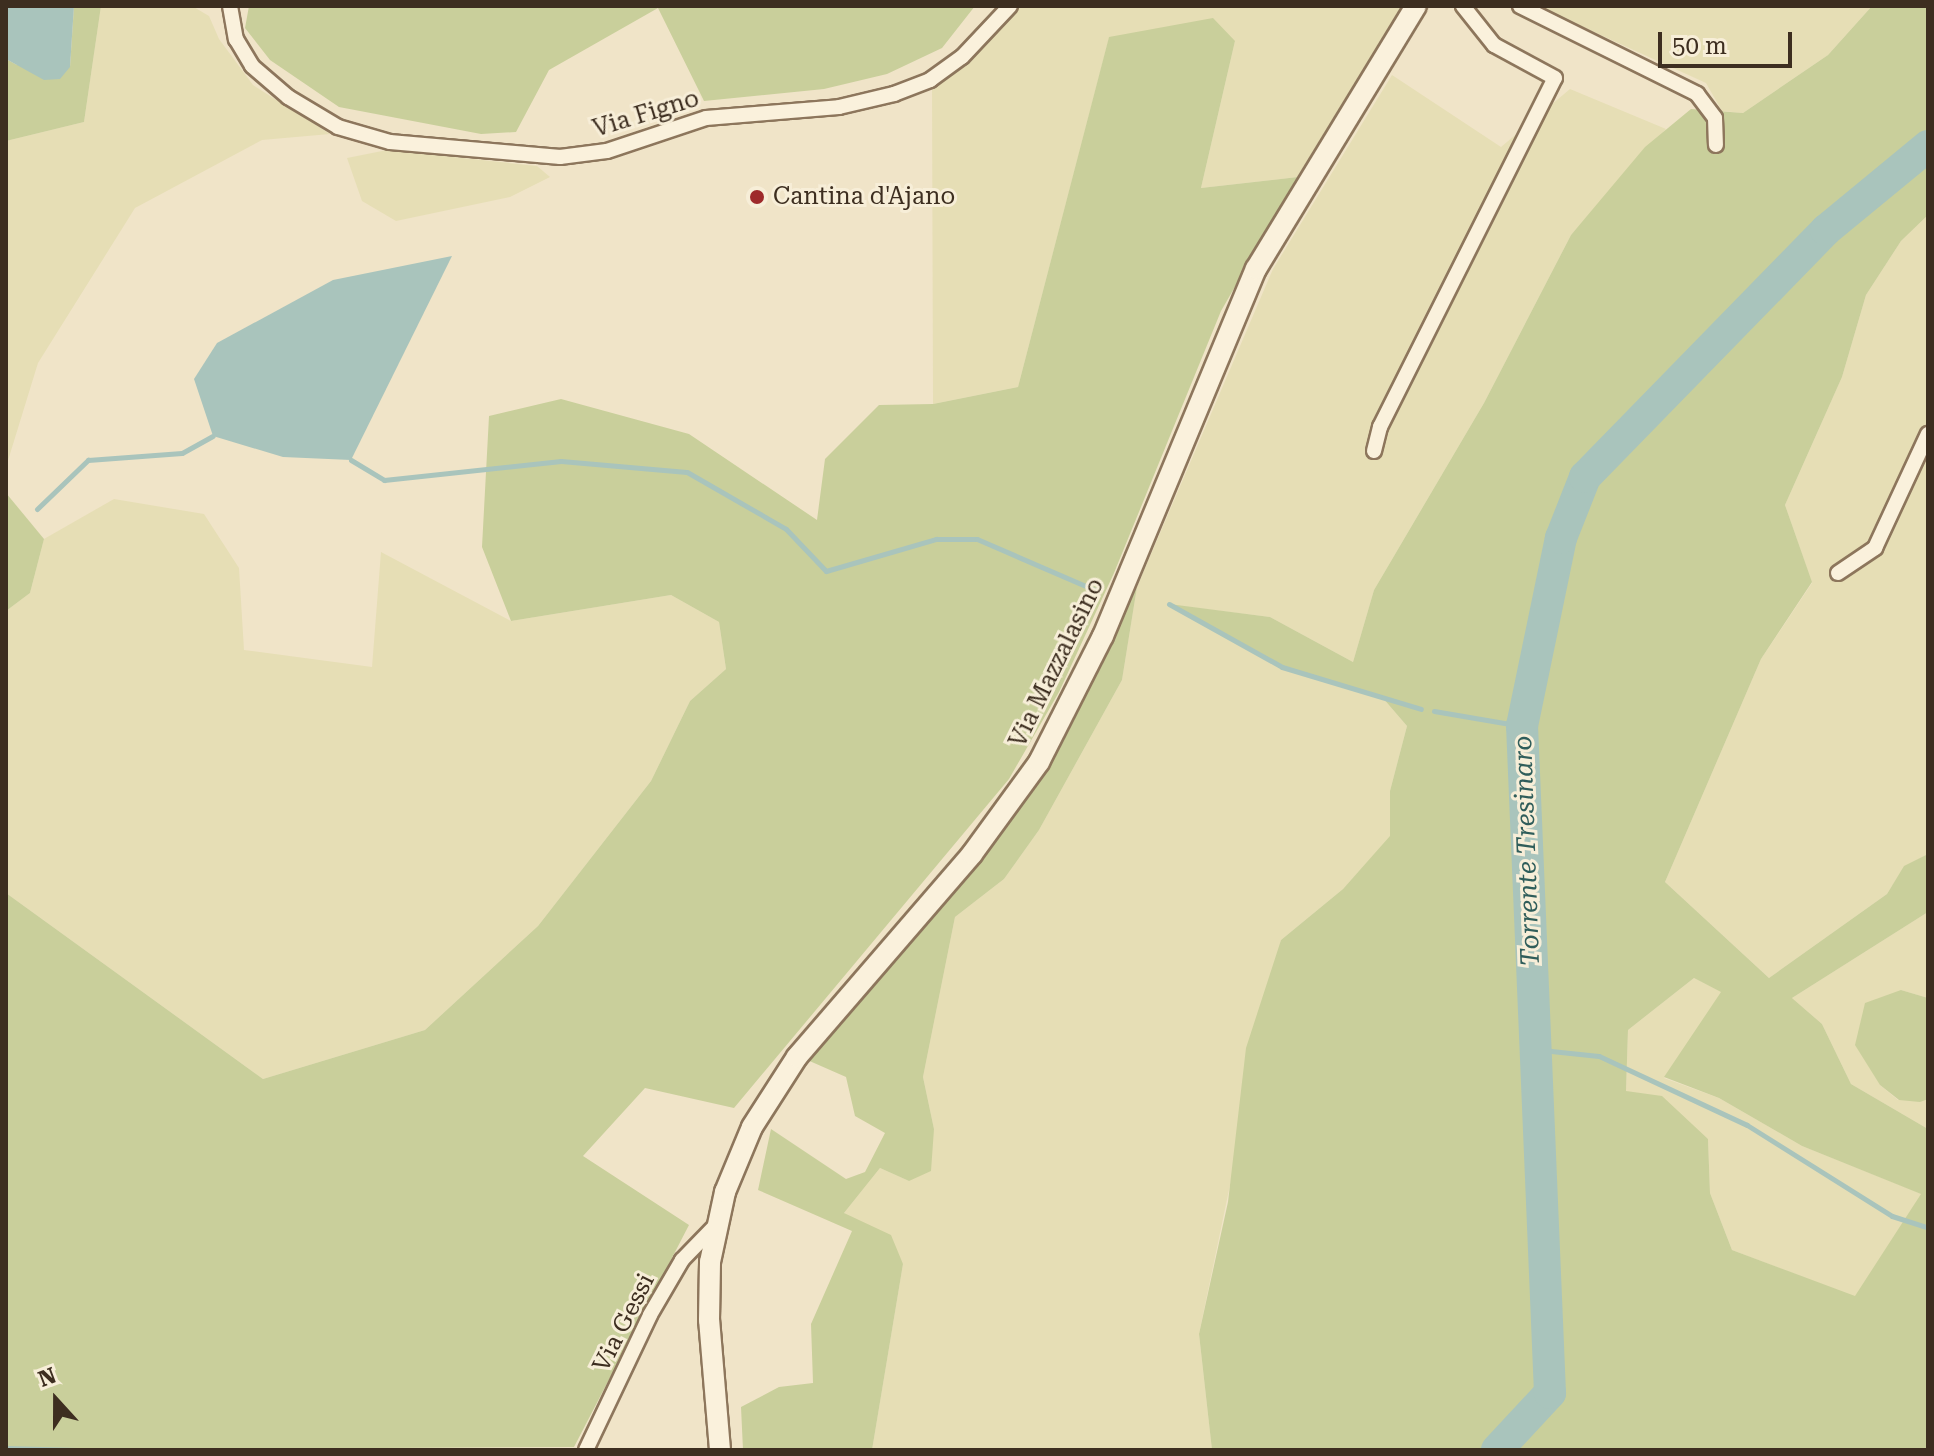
<!DOCTYPE html>
<html>
<head>
<meta charset="utf-8">
<style>
	body { margin:0 }
	#map { position:relative; width:1934px; height:1456px; overflow:hidden; background:#f0e4c8; font-family:"Roboto Serif",serif }
	div>[style] { position:absolute }
	[style*='--x'] { left:calc(var(--x)*1px); top:calc(var(--y)*1px); width:calc(var(--w)*1px); rotate:calc(var(--a)*1deg) }
	.farmland>* { inset:0; background:#e6deb5 }
	.green>* { inset:0; background:#c9cf9b }
	.water>* { inset:0; background:#a9c4bc }
	.stream>* { height:5px; margin:-2.5px; padding:0 2.5px; transform-origin:2.5px; border-radius:2.5px; background:#a9c4bc }
	.river>* { height:32px; margin:-16px; padding:0 16px; transform-origin:16px; border-radius:16px; background:#a9c4bc }
	.roads { filter:drop-shadow(2px 0 #8d765c) drop-shadow(-2px 0 #8d765c) drop-shadow(0 2px #8d765c) drop-shadow(0 -2px #8d765c) }
	.minor>* { height:14px; margin:-7px; padding:0 7px; transform-origin:7px; border-radius:7px; background:#faf1dc }
	.secondary>* { height:20px; margin:-10px; padding:0 10px; transform-origin:10px; border-radius:10px; background:#faf1dc }
	.dots>* { width:22px; height:22px; translate:-50% -50%; box-sizing:border-box; border:4px solid #f7eed8; border-radius:50% }
	span { translate:-50% -50%; white-space:nowrap; text-align:center; line-height:1.15; -webkit-text-stroke:6px #f7eed8; paint-order:stroke }
	.street-label { font-size:24px; color:#3d2e20 }
	.poi-label { font-size:24px; color:#3d2e20 }
	.left { translate:0 -50%; text-align:left }
	.water-label { font-size:26px; color:#2f5d5a; font-style:italic }
	.frame { position:absolute; inset:0; border:8px solid #3d2e20; pointer-events:none }
	.north { position:absolute; left:16px; top:1360px; width:80px; height:80px; -webkit-text-stroke:6px #f7eed8; paint-order:stroke; rotate:339deg; font-size:22px; font-weight:700; line-height:32px; text-align:center; color:#3d2e20 }
	.north::after { content:''; display:block; margin:auto; width:28px; height:36px; background:#3d2e20; clip-path:polygon(50% 0,100% 100%,50% 72%,0 100%) }
	.scale { position:absolute; left:1658px; top:32px; width:134px; height:36px; box-sizing:border-box; border:4px solid #3d2e20; border-top:0; padding-left:10px; font-size:24px; line-height:28px; white-space:nowrap; color:#3d2e20; -webkit-text-stroke:6px #f7eed8; paint-order:stroke }
</style>
</head>
<body>
<div id="map">
	<div class="farmland">
		<i style="clip-path:polygon(101px 6px,192px 6px,209px 16px,219px 39px,253px 85px,330px 134px,262px 140px,135px 208px,38px 363px,6px 467px,6px 141px,84px 122px)"></i>
		<i style="clip-path:polygon(1019px 6px,1404px 6px,1298px 177px,1201px 188px,1235px 41px,1109px 38px,1018px 387px,933px 404px,932px 84px,970px 59px)"></i>
		<i style="clip-path:polygon(1537px 6px,1872px 6px,1828px 55px,1743px 113px,1722px 111px,1706px 83px)"></i>
		<i style="clip-path:polygon(1392px 75px,1501px 147px,1570px 89px,1666px 129px,1571px 235px,1484px 403px,1374px 590px,1353px 662px,1270px 617px,1171px 605px,1282px 667px,1382px 697px,1407px 726px,1390px 791px,1391px 836px,1343px 889px,1281px 940px,1199px 1334px,1212px 1450px,872px 1450px,903px 1264px,844px 1213px,880px 1168px,909px 1181px,934px 1129px,923px 1077px,955px 917px,1004px 879px,1039px 830px,1122px 680px,1137px 587px,1273px 269px)"></i>
		<i style="clip-path:polygon(387px 150px,537px 166px,550px 177px,510px 197px,396px 221px,362px 201px,347px 158px)"></i>
		<i style="clip-path:polygon(1928px 215px,1928px 854px,1904px 867px,1887px 894px,1769px 978px,1665px 882px,1761px 659px,1812px 583px,1785px 505px,1842px 377px,1866px 295px,1901px 241px)"></i>
		<i style="clip-path:polygon(114px 499px,204px 514px,239px 568px,244px 650px,372px 667px,381px 552px,511px 621px,671px 595px,719px 622px,726px 669px,690px 701px,651px 781px,538px 926px,425px 1030px,263px 1079px,6px 893px,6px 611px,30px 593px,44px 539px)"></i>
		<i style="clip-path:polygon(1928px 912px,1928px 998px,1901px 990px,1880px 1085px,1898px 1100px,1928px 1099px,1928px 1129px,1851px 1084px,1822px 1024px,1792px 998px)"></i>
		<i style="clip-path:polygon(1694px 978px,1722px 992px,1664px 1078px,1719px 1098px,1802px 1146px,1922px 1194px,1855px 1297px,1732px 1250px,1710px 1193px,1708px 1139px,1626px 1091px,1628px 1030px)"></i>
	</div>
	<div class="green">
		<i style="clip-path:polygon(74px 6px,101px 6px,84px 122px,6px 141px,6px 59px,17px 65px,70px 67px)"></i>
		<i style="clip-path:polygon(249px 6px,975px 6px,942px 48px,887px 74px,824px 89px,704px 101px,658px 8px,549px 70px,516px 132px,481px 134px,339px 107px,270px 60px,245px 28px)"></i>
		<i style="clip-path:polygon(evenodd,1872px 6px,1928px 6px,1928px 215px,1901px 241px,1866px 295px,1842px 377px,1785px 505px,1812px 582px,1761px 659px,1665px 882px,1769px 978px,1887px 894px,1904px 866px,1928px 854px,1928px 912px,1792px 998px,1822px 1024px,1851px 1084px,1928px 1129px,1928px 1450px,1212px 1450px,1199px 1334px,1228px 1202px,1246px 1048px,1281px 940px,1343px 889px,1390px 836px,1390px 791px,1407px 726px,1382px 697px,1282px 667px,1169px 604px,1270px 617px,1353px 662px,1374px 590px,1484px 403px,1571px 235px,1645px 147px,1691px 109px,1743px 113px,1828px 55px,1872px 6px,1694px 978px,1721px 992px,1664px 1077px,1719px 1098px,1802px 1146px,1921px 1194px,1855px 1296px,1732px 1250px,1710px 1193px,1708px 1139px,1662px 1096px,1626px 1091px,1628px 1030px,1694px 978px)"></i>
		<i style="clip-path:polygon(1213px 18px,1235px 41px,1201px 188px,1298px 177px,1221px 311px,1114px 573px,1059px 692px,1009px 779px,734px 1108px,645px 1088px,583px 1156px,689px 1225px,574px 1447px,6px 1450px,6px 893px,263px 1079px,425px 1030px,538px 926px,651px 781px,690px 701px,726px 669px,719px 622px,671px 595px,511px 621px,482px 547px,489px 416px,561px 399px,689px 434px,817px 520px,825px 459px,879px 405px,933px 404px,1018px 387px,1109px 37px)"></i>
		<i style="clip-path:polygon(6px 493px,44px 539px,30px 593px,6px 611px)"></i>
		<i style="clip-path:polygon(1137px 587px,1122px 680px,1039px 830px,1004px 879px,955px 917px,923px 1077px,934px 1129px,931px 1171px,909px 1181px,880px 1168px,844px 1213px,891px 1235px,903px 1264px,872px 1450px,743px 1450px,741px 1407px,779px 1387px,813px 1383px,811px 1324px,852px 1231px,758px 1190px,771px 1129px,846px 1179px,865px 1172px,885px 1133px,855px 1116px,846px 1077px,805px 1059px,1044px 769px)"></i>
		<i style="clip-path:polygon(1901px 990px,1928px 998px,1928px 1099px,1920px 1102px,1899px 1100px,1880px 1085px,1855px 1045px,1865px 1003px)"></i>
	</div>
	<div class="water">
		<i style="clip-path:polygon(6px 6px,74px 6px,70px 67px,60px 79px,44px 80px,6px 59px)"></i>
		<i style="clip-path:polygon(452px 256px,351px 460px,283px 457px,213px 436px,194px 379px,217px 343px,333px 280px)"></i>
	</div>
	<div class="stream">
		<i style="--x:351;--y:460;--w:39;--a:31"></i>
		<i style="--x:384;--y:480;--w:178;--a:-6.1"></i>
		<i style="--x:561;--y:461;--w:126;--a:5"></i>
		<i style="--x:687;--y:472;--w:114;--a:29.9"></i>
		<i style="--x:786;--y:529;--w:58;--a:46.4"></i>
		<i style="--x:826;--y:571;--w:115;--a:-16.2"></i>
		<i style="--x:936;--y:539;--w:41;--a:0"></i>
		<i style="--x:977;--y:539;--w:131;--a:23.4"></i>
		<i style="--x:37;--y:509;--w:71;--a:-43.9"></i>
		<i style="--x:88;--y:460;--w:94;--a:-4.3"></i>
		<i style="--x:182;--y:453;--w:35;--a:-29"></i>
		<i style="--x:1169;--y:604;--w:129;--a:29.1"></i>
		<i style="--x:1282;--y:667;--w:145;--a:16.8"></i>
		<i style="--x:1434;--y:711;--w:89;--a:9.7"></i>
		<i style="--x:1532;--y:1049;--w:67;--a:6"></i>
		<i style="--x:1599;--y:1056;--w:163;--a:25"></i>
		<i style="--x:1747;--y:1125;--w:171;--a:32.1"></i>
		<i style="--x:1892;--y:1216;--w:38;--a:18"></i>
		<i style="--x:6;--y:1448;--w:71;--a:1.6"></i>
	</div>
	<div class="river">
		<i style="--x:1497;--y:1450;--w:78;--a:-47.1"></i>
		<i style="--x:1550;--y:1393;--w:668;--a:-92.4"></i>
		<i style="--x:1522;--y:726;--w:192;--a:-78.3"></i>
		<i style="--x:1561;--y:538;--w:66;--a:-68.5"></i>
		<i style="--x:1585;--y:477;--w:345;--a:-45.7"></i>
		<i style="--x:1826;--y:230;--w:132;--a:-39.5"></i>
	</div>
	<div class="roads">
		<div class="minor">
			<i style="--x:230;--y:6;--w:34;--a:80"></i>
			<i style="--x:236;--y:39;--w:31;--a:59"></i>
			<i style="--x:252;--y:66;--w:48;--a:40.7"></i>
			<i style="--x:288;--y:97;--w:58;--a:31"></i>
			<i style="--x:338;--y:127;--w:54;--a:16.1"></i>
			<i style="--x:390;--y:142;--w:171;--a:5"></i>
			<i style="--x:560;--y:157;--w:47;--a:-7.3"></i>
			<i style="--x:607;--y:151;--w:104;--a:-18.4"></i>
			<i style="--x:706;--y:118;--w:133;--a:-4.7"></i>
			<i style="--x:839;--y:107;--w:57;--a:-13.3"></i>
			<i style="--x:894;--y:94;--w:39;--a:-21"></i>
			<i style="--x:930;--y:80;--w:39;--a:-36"></i>
			<i style="--x:962;--y:57;--w:70;--a:-46.7"></i>
			<i style="--x:1520;--y:6;--w:198;--a:26.4"></i>
			<i style="--x:1697;--y:94;--w:30;--a:53"></i>
			<i style="--x:1715;--y:118;--w:27;--a:88"></i>
			<i style="--x:1374;--y:451;--w:25;--a:-76"></i>
			<i style="--x:1380;--y:427;--w:390;--a:-63.4"></i>
			<i style="--x:1555;--y:78;--w:69;--a:-151.6"></i>
			<i style="--x:1494;--y:45;--w:50;--a:-128.5"></i>
			<i style="--x:1838;--y:573;--w:45;--a:-34"></i>
			<i style="--x:1875;--y:548;--w:126;--a:-65.1"></i>
			<i style="--x:586;--y:1450;--w:149;--a:-64.6"></i>
			<i style="--x:650;--y:1315;--w:64;--a:-59.8"></i>
			<i style="--x:682;--y:1260;--w:47;--a:-45.9"></i>
		</div>
		<div class="secondary">
			<i style="--x:720;--y:1450;--w:130;--a:-94.8"></i>
			<i style="--x:709;--y:1320;--w:58;--a:-89"></i>
			<i style="--x:710;--y:1262;--w:72;--a:-77.9"></i>
			<i style="--x:725;--y:1192;--w:70;--a:-67.4"></i>
			<i style="--x:752;--y:1127;--w:83;--a:-57.3"></i>
			<i style="--x:797;--y:1057;--w:268;--a:-49.2"></i>
			<i style="--x:972;--y:854;--w:114;--a:-53.9"></i>
			<i style="--x:1039;--y:762;--w:141;--a:-63.1"></i>
			<i style="--x:1103;--y:636;--w:398;--a:-67.4"></i>
			<i style="--x:1256;--y:269;--w:308;--a:-58.7"></i>
		</div>
	</div>
	<div class="dots">
		<i style="left:757px;top:197px;background:#9e2a2b"></i>
	</div>
	<div class="street-label">
		<span style="left:646px;top:114px;rotate:-17deg">Via Figno</span>
		<span style="left:1057px;top:663px;rotate:-64deg">Via Mazzalasino</span>
		<span style="left:624px;top:1323px;rotate:-63deg">Via Gessi</span>
	</div>
	<div class="poi-label">
		<span class="left" style="left:773px;top:197px">Cantina d'Ajano</span>
	</div>
	<div class="water-label">
		<span style="left:1527px;top:851px;rotate:-92deg">Torrente Tresinaro</span>
	</div>
	<div class="frame"></div>
	<div class="north">N</div>
	<div class="scale">50 m</div>
</div>
</body>
</html>
